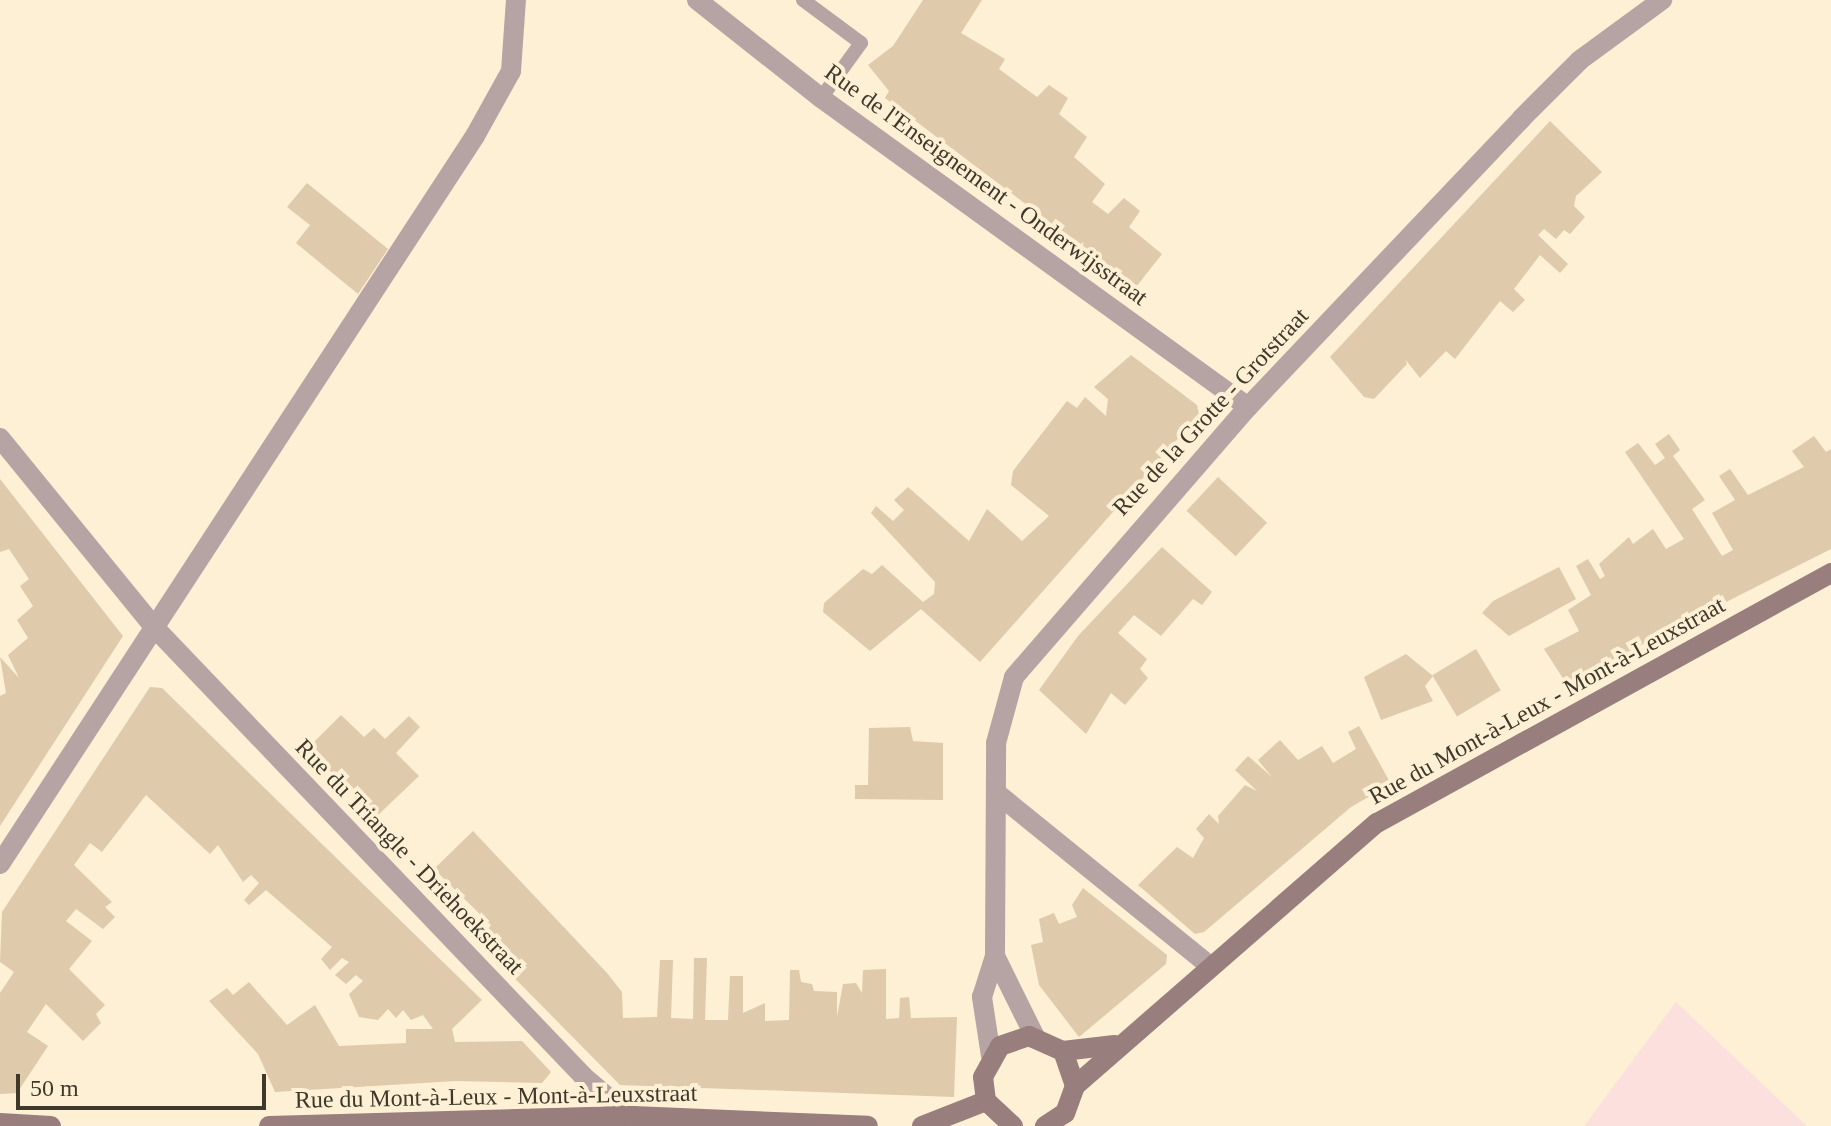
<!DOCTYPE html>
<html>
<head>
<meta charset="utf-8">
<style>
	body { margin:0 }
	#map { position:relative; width:1831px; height:1126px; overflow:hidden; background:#fdf0d5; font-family:Georgia,serif }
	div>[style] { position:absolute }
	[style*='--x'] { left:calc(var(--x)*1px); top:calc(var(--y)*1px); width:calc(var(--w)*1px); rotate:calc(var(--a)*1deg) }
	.industrial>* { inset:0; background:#fbe0dd }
	.building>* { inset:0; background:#dfcaab; transform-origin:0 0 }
	.service>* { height:14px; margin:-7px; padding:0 7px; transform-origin:7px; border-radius:7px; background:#b6a3a3 }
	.minor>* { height:20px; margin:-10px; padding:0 10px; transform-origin:10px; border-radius:10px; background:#b6a3a3 }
	.secondary>* { height:20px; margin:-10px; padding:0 10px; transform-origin:10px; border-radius:10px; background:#987e7d }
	span { translate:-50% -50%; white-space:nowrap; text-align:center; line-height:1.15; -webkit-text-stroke:8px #fdf0d5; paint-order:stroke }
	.street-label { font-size:24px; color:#3f392b }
	.scale { position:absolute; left:16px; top:1074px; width:250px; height:36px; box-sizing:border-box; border:4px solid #3f392b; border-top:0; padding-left:10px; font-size:24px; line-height:28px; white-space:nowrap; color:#3f392b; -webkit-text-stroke:6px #fdf0d5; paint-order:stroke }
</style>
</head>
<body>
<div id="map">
	<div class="industrial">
		<i style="clip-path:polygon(1676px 1002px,1807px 1126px,1584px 1126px)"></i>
	</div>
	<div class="building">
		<i style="clip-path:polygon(923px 0,982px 0,961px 33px,1005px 59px,999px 69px,1037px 97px,1049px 85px,1068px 98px,1059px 114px,1087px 137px,1074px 157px,1105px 184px,1092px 202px,1108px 214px,1124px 198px,1140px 211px,1129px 227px,1162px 254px,1136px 287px,885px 98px,889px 91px,868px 65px,893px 46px)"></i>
		<i style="clip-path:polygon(1550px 121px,1602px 172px,1576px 196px,1574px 206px,1585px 217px,1570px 234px,1564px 230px,1556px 239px,1544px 229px,1538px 235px,1568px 264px,1560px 273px,1540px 255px,1514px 289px,1525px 300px,1513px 312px,1500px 301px,1455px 359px,1446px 351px,1420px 378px,1405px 359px,1407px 364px,1374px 399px,1364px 397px,1330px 357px)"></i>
		<i style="clip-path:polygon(307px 183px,388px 249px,358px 294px,296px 243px,310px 225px,287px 207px)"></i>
		<i style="clip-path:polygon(1131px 355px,1197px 405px,1199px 415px,980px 662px,921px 609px,870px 651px,823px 612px,824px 603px,863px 569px,872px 574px,882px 565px,923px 602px,934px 594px,935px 582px,871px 513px,876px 506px,893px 521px,904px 510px,894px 500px,908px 487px,969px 541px,987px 509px,1022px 541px,1049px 516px,1011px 485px,1013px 471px,1067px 401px,1077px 408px,1085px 397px,1106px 416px,1108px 399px,1094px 387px)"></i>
		<i style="clip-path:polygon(1669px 434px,1680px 450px,1673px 456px,1705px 500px,1692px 509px,1722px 556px,1733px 550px,1712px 513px,1735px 500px,1719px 476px,1730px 469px,1748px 495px,1804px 467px,1792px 451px,1814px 436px,1826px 452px,1831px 449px,1831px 549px,1566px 683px,1544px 649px,1579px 631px,1568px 610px,1591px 595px,1576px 566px,1588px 559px,1600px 579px,1605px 576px,1599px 564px,1629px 537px,1633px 544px,1653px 529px,1666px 549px,1684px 539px,1625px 452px,1638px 443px,1655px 465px,1665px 458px,1655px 444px)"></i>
		<i style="left:1218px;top:477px;width:67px;height:46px;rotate:43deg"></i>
		<i style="clip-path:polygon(0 479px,123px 636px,0 826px,0 696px,6px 693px,0 657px,19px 678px,8px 655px,28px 638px,17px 620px,33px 606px,20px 586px,29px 579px,9px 549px,0 552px)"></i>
		<i style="clip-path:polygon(1162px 547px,1212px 592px,1202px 605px,1193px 599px,1161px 636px,1134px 615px,1118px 633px,1147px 659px,1140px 669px,1148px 678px,1125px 705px,1111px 693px,1086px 734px,1039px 690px,1078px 636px)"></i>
		<i style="clip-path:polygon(1559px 567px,1576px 599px,1509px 636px,1482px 613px,1493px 601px)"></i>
		<i style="left:1476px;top:649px;width:48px;height:51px;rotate:59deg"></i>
		<i style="clip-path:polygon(1406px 654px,1433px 676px,1425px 686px,1433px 701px,1381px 720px,1364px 677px)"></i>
		<i style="clip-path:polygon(150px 687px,162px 688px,482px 1000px,452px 1029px,455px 1042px,522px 1041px,551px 1072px,542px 1083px,456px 1081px,275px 1092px,258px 1054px,209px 1001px,227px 988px,233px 995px,249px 982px,287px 1025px,315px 1005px,339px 1046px,406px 1043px,406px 1029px,433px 1029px,423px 1015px,411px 1020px,403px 1010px,396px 1018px,388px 1009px,378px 1020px,359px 1017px,349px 994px,363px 981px,356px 975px,346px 984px,335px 975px,349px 962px,342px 958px,330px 970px,321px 959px,332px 947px,266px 890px,249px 905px,244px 900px,259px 883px,251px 875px,243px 882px,218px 845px,210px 854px,146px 795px,102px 852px,90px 843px,74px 865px,112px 902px,105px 907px,115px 917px,103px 929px,76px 909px,66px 921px,92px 941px,69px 969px,105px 1005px,96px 1014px,101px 1023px,83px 1041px,46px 1004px,27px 1032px,48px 1046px,17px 1093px,0 1094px,0 993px,14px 972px,0 962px,2px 912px)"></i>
		<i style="clip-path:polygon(341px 715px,364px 737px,374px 728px,385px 739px,409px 716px,420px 727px,396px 753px,419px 776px,377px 816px,307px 749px)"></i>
		<i style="clip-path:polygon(1359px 726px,1391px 784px,1351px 807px,1204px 932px,1195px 934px,1138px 885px,1177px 847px,1193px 858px,1204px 838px,1196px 829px,1209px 814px,1219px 824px,1218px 816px,1245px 785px,1257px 791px,1235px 770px,1248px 756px,1272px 777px,1258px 760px,1280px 740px,1298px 760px,1322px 746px,1333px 763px,1356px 749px,1348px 732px)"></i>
		<i style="clip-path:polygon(910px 727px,913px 741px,943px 743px,943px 800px,855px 799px,855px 785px,868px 785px,869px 728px)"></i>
		<i style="clip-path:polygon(473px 831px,607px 973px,622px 992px,623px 1018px,657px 1017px,660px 960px,673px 960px,671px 1018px,693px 1019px,694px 958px,707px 958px,705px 1020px,728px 1020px,730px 976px,743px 976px,743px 1013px,765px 1003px,765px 1021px,789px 1020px,790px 970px,799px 970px,801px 982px,812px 984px,814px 991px,837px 992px,837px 1017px,843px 984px,856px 983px,862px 993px,863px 970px,886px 969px,886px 1019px,899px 1018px,900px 998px,909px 997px,911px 1018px,957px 1017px,954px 1097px,620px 1085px,479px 942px,491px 925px,434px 869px)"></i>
		<i style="clip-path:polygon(1083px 888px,1167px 955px,1166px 964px,1079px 1037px,1039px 985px,1031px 945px,1043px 942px,1039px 919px,1054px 913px,1059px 924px,1077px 917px,1072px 905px)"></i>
	</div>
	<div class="service">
		<i style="--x:803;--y:0;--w:72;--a:36.6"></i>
		<i style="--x:861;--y:43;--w:68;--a:126"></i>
	</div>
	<div class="minor">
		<i style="--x:697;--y:0;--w:158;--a:38.3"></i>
		<i style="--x:821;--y:98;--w:527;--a:35.89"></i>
		<i style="--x:0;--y:438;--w:244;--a:50.8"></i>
		<i style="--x:154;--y:627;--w:621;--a:46.3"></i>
		<i style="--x:583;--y:1076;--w:72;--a:40.5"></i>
		<i style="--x:999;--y:795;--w:272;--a:39"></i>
		<i style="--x:0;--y:864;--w:869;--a:-56.88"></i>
		<i style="--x:475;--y:136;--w:74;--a:-61"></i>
		<i style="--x:511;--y:71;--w:71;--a:-86"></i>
		<i style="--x:995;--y:956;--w:90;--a:63.7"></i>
		<i style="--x:991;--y:1056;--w:60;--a:-98.7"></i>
		<i style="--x:982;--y:997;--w:43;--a:-72.4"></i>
		<i style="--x:995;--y:956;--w:213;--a:-89.7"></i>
		<i style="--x:996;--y:743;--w:68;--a:-74.7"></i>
		<i style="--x:1014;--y:677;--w:357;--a:-49.1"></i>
		<i style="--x:1248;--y:407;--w:397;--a:-46.5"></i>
		<i style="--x:1521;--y:119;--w:83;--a:-45"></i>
		<i style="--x:1580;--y:60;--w:102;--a:-36.2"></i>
	</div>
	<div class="secondary">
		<i style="--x:1063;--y:1051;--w:52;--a:-6.6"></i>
		<i style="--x:1075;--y:1086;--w:400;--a:-41.1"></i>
		<i style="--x:1377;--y:823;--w:518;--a:-28.84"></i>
		<i style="--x:0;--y:1123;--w:51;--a:3.4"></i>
		<i style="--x:269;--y:1126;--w:364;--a:-1.6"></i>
		<i style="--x:633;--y:1116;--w:235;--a:2.4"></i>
		<i style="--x:922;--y:1126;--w:69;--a:-21.3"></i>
		<i style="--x:1013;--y:1126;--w:37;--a:-137"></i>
		<i style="--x:986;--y:1101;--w:24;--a:-97"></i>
		<i style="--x:983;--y:1077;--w:35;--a:-61"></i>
		<i style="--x:1000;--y:1046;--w:31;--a:-19"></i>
		<i style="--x:1029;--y:1036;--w:37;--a:24"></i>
		<i style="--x:1063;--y:1051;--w:37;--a:71"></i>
		<i style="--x:1075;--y:1086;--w:29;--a:110"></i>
		<i style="--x:1065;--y:1113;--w:24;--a:147"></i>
	</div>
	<div class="street-label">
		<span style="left:986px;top:185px;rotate:36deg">Rue de l'Enseignement - Onderwijsstraat</span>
		<span style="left:1211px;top:412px;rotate:-47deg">Rue de la Grotte - Grotstraat</span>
		<span style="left:1547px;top:701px;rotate:-29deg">Rue du Mont-à-Leux - Mont-à-Leuxstraat</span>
		<span style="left:409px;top:857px;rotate:46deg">Rue du Triangle - Driehoekstraat</span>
		<span style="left:496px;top:1097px;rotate:-1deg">Rue du Mont-à-Leux - Mont-à-Leuxstraat</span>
	</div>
	<div class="scale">50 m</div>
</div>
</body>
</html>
